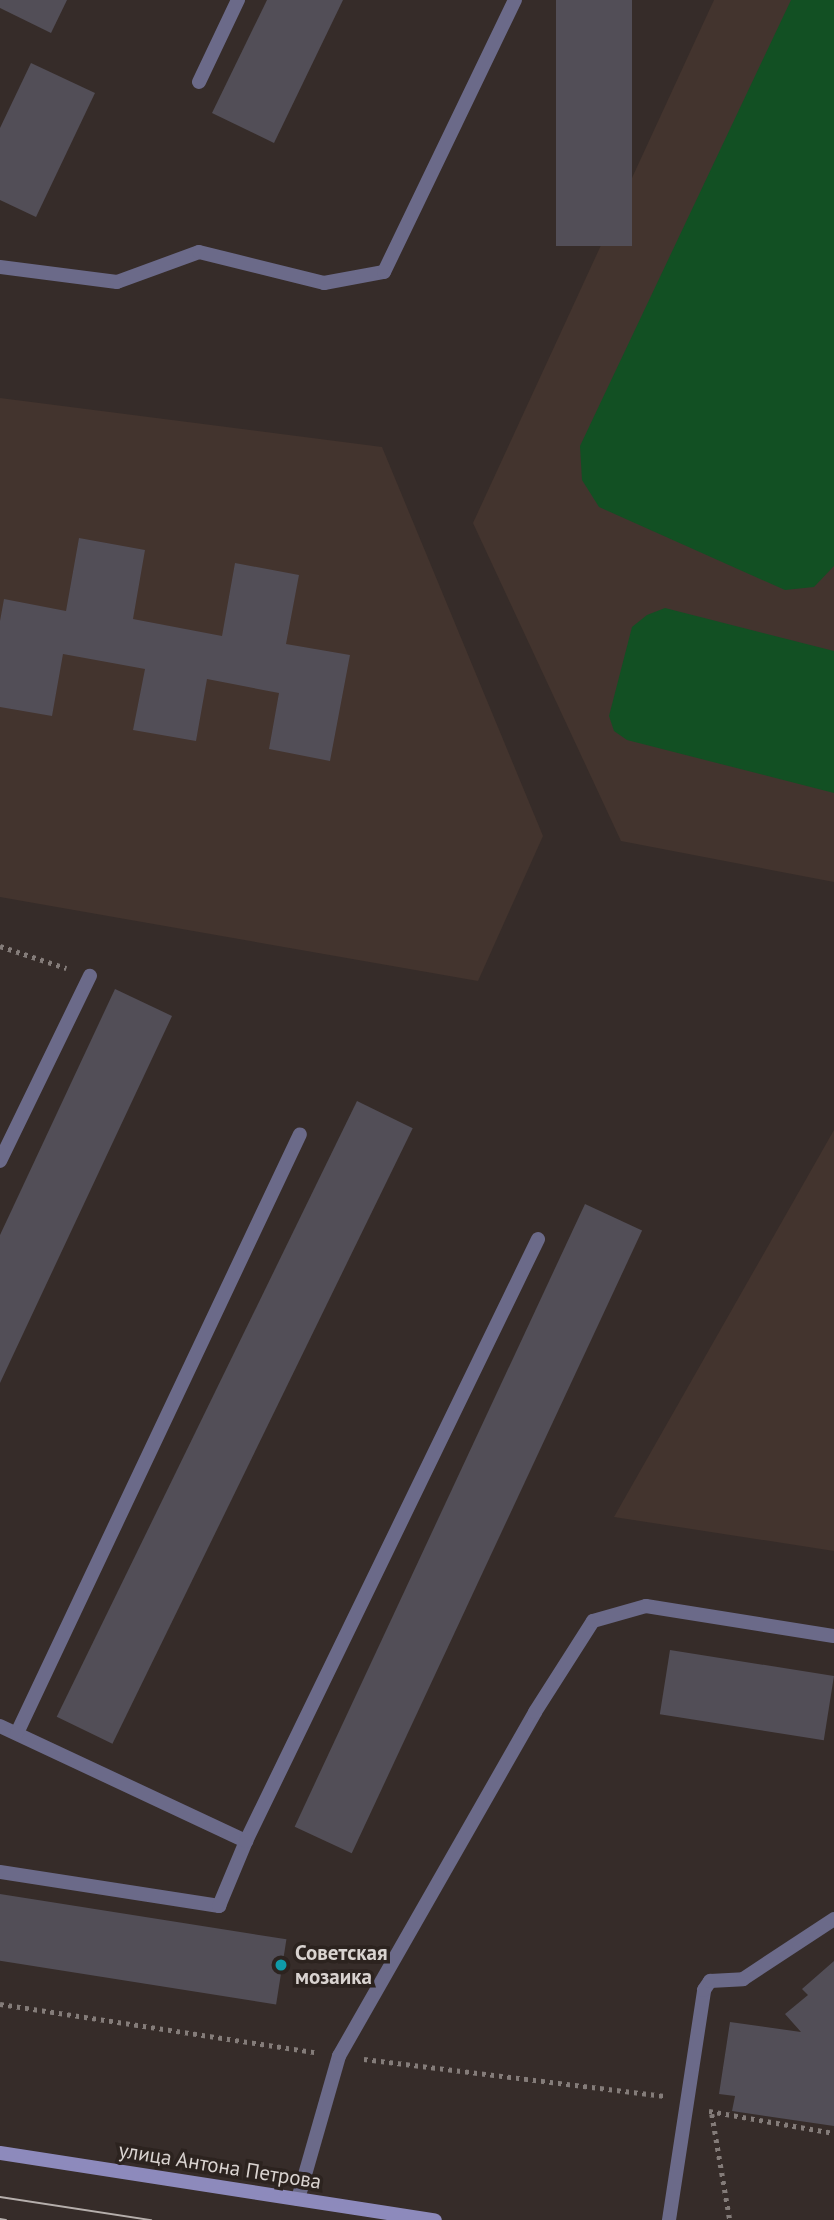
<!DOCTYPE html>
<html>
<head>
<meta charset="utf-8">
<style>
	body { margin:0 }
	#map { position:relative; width:834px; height:2220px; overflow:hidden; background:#362c29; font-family:"PT Sans",sans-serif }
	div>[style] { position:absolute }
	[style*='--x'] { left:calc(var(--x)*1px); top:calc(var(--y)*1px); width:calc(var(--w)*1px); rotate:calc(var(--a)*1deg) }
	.built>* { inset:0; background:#43342e }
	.green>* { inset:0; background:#125023 }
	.building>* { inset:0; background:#524e57; transform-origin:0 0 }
	.path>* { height:4.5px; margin-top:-2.25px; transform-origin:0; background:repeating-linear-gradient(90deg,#847c79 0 3.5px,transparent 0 8.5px) }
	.lane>* { height:14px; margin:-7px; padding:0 7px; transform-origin:7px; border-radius:7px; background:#6b6a89 }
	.secondary>* { height:14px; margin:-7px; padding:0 7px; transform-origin:7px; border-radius:7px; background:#8d8abc }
	.tram>* { height:2px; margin:-1px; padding:0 1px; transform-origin:1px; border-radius:1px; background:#b6afac }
	.dots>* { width:19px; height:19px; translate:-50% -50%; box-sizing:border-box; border:4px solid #2c231f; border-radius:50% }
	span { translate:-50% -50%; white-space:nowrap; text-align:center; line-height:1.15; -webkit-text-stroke:7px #2c231f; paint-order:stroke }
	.poi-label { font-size:21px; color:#d9d3d0; font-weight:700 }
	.left { translate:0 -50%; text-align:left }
	.street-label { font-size:21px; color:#d9d3d0 }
</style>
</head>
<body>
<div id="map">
	<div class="built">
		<i style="clip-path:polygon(714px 0,834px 0,834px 882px,621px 841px,473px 523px)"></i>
		<i style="clip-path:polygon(0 398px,382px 447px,543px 836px,478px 981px,0 897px)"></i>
		<i style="clip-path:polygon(834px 1130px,834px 1551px,614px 1517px)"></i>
	</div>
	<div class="green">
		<i style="clip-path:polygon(791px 0,834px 0,834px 566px,814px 587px,785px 590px,599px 507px,582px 480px,580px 446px)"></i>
		<i style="clip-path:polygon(665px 608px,834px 651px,834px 793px,627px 740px,614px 731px,609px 716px,632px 627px,647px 615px)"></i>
	</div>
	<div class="building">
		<i style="clip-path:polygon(0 0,67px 0,51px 33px,0 8px)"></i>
		<i style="clip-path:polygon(267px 0,343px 0,274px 143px,212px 113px)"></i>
		<i style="left:556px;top:0;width:76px;height:246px"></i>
		<i style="clip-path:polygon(31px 63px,95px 93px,36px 217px,0 200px,0 128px)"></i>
		<i style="clip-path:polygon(79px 538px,145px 550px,133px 619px,222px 636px,235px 563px,299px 575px,286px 644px,350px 655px,330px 761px,269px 749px,279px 693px,207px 679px,196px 741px,133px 730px,145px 669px,63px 654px,52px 716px,0 707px,0 621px,4px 599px,66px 611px)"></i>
		<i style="clip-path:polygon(115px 989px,172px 1016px,0 1383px,0 1235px)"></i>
		<i style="left:357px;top:1101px;width:62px;height:685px;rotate:26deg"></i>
		<i style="left:585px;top:1204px;width:63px;height:687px;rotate:25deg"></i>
		<i style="left:670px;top:1650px;width:166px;height:65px;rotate:9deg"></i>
		<i style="left:0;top:1894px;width:290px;height:66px;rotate:9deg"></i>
		<i style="clip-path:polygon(834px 1961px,834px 2126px,732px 2111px,735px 2096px,719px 2094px,730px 2022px,801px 2032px,785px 2014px,808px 1995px,802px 1989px)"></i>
	</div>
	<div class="path">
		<i style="--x:0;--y:946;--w:70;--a:18.4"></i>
		<i style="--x:0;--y:2004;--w:318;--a:8.7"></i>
		<i style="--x:364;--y:2059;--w:303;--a:7"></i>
		<i style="--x:709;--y:2111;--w:127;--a:10"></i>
		<i style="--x:712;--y:2114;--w:108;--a:80.4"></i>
	</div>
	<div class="lane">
		<i style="--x:199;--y:82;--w:91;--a:-64.6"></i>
		<i style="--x:0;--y:267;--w:118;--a:7.3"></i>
		<i style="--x:117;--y:282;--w:87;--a:-20.1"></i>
		<i style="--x:199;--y:252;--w:129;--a:13.9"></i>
		<i style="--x:324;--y:283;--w:61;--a:-10.4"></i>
		<i style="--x:384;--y:272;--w:302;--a:-64.3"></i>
		<i style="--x:0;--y:1161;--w:206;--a:-64.1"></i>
		<i style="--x:0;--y:1726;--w:272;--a:25.1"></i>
		<i style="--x:17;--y:1733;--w:662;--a:-64.71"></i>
		<i style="--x:0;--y:1872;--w:222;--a:8.8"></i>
		<i style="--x:219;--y:1906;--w:70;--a:-67.4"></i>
		<i style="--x:246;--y:1841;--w:669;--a:-64.12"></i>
		<i style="--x:298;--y:2199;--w:149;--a:-74"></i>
		<i style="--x:339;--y:2056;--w:396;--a:-60.3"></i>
		<i style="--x:535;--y:1712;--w:108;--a:-57.5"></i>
		<i style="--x:593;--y:1621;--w:55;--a:-15.8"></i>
		<i style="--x:646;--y:1606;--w:190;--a:9.1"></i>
		<i style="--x:669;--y:2220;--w:233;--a:-81.3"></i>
		<i style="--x:704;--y:1990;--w:11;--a:-56"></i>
		<i style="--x:710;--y:1981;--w:33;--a:-3"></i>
		<i style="--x:743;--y:1979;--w:109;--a:-33.4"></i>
	</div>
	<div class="secondary">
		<i style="--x:0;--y:2153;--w:440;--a:8.8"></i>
	</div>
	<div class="tram">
		<i style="--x:0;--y:2197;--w:153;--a:8.7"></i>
		<i style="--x:0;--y:2219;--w:6;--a:9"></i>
	</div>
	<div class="dots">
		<i style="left:281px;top:1965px;background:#0f9aa8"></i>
	</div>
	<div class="poi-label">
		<span class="left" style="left:295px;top:1965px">Советская<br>мозаика</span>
	</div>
	<div class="street-label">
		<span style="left:220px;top:2166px;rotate:9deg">улица Антона Петрова</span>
	</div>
</div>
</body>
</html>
